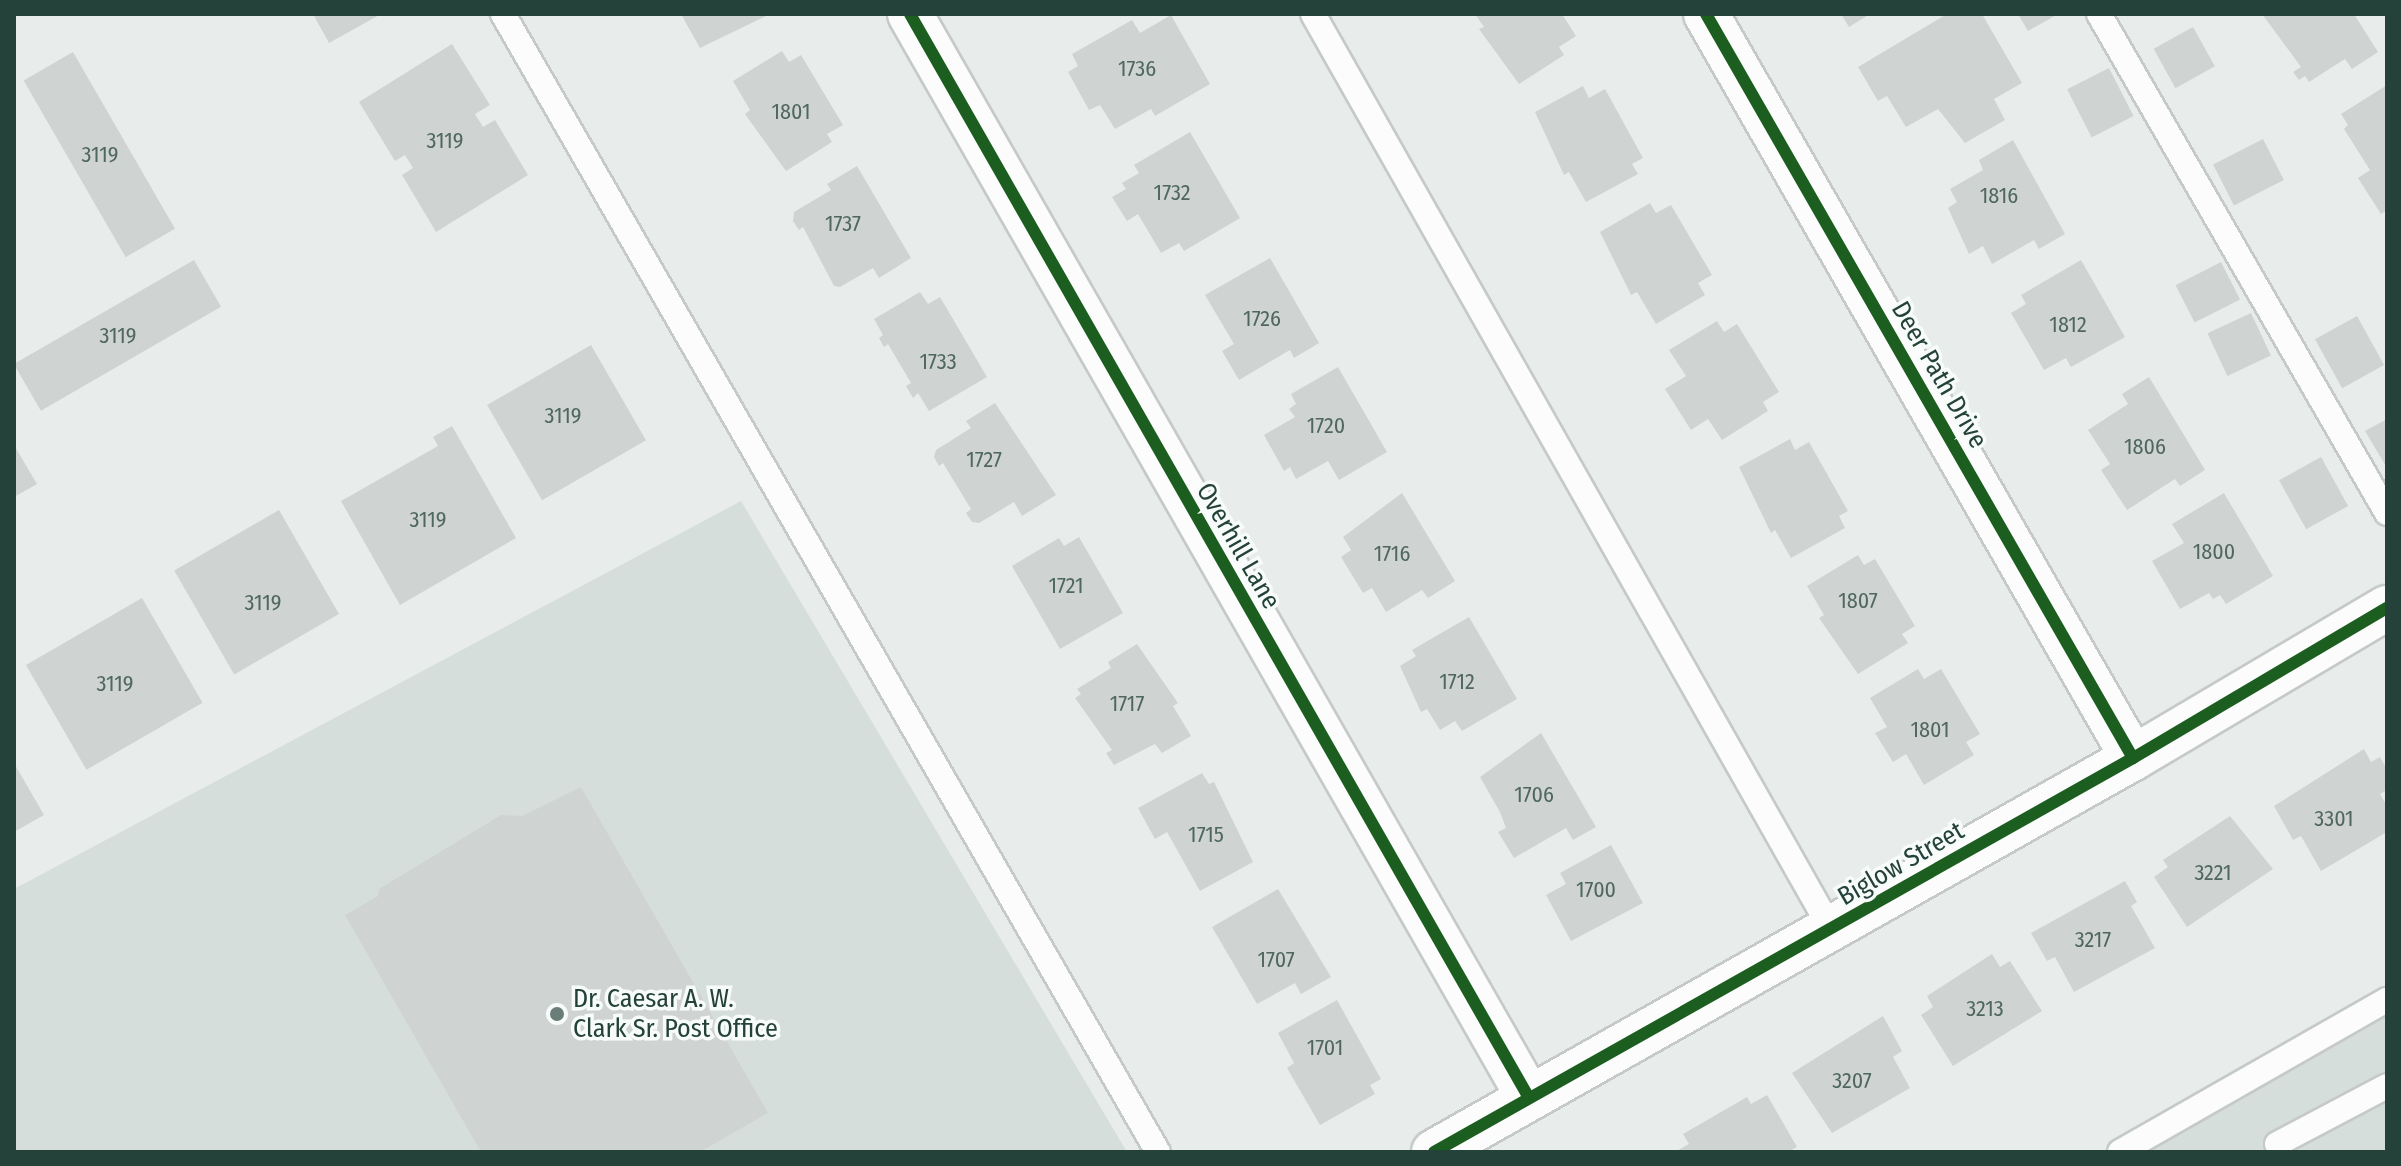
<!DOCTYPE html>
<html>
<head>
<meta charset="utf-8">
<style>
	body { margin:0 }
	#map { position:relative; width:2401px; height:1166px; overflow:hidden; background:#e8edeb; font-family:"Fira Sans Condensed",sans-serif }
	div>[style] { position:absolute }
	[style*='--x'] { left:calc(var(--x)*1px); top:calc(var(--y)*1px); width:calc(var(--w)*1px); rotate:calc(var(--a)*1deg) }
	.built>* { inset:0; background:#d6dedb }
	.building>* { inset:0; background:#cfd4d2; transform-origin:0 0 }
	.roads { filter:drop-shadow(2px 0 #c5cac8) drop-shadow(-2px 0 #c5cac8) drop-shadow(0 2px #c5cac8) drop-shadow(0 -2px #c5cac8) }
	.lane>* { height:24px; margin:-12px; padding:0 12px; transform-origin:12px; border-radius:12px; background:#fcfcfc }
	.street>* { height:44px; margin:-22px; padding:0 22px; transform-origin:22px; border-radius:22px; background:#fcfcfc }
	.cycleway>* { height:12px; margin:-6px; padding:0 6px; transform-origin:6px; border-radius:6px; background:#1b5e20 }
	.dots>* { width:22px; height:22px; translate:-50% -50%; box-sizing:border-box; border:4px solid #f7fbf9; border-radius:50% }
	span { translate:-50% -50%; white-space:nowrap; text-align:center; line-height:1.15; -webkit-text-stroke:7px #f7fbf9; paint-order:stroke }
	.number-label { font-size:22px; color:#506761 }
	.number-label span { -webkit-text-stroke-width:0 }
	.street-label { font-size:26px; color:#24423a }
	.poi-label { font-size:26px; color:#24423a }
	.left { translate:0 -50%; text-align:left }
	.frame { position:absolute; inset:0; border:16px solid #24423a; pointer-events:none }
</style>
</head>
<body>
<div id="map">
	<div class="built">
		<i style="clip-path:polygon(741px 501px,1127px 1152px,14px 1152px,14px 889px)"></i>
		<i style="clip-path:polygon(2387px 1016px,2387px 1152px,2147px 1152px)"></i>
	</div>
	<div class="building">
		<i style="clip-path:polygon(313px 14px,381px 14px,329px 43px)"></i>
		<i style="clip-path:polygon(681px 14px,770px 14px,700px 48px)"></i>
		<i style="clip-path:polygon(1475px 14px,1562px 14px,1576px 36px,1559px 47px,1564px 55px,1519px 84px,1479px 29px,1484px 27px)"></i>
		<i style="clip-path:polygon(1841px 14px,1870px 14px,1849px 27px)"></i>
		<i style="clip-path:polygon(1947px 14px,1982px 14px,2022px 83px,1994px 99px,2005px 120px,1965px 143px,1938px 109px,1906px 127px,1887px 96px,1878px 101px,1858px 67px)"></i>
		<i style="clip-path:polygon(2018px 14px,2058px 14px,2028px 31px)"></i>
		<i style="clip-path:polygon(2262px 14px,2354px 14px,2378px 52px,2352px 69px,2345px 59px,2309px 82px,2305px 76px,2299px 80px,2293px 72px,2301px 67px)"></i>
		<i style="clip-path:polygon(1171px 15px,1210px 84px,1155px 116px,1151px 109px,1115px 129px,1100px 105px,1089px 110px,1068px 72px,1078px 66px,1072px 54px,1132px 20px,1140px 33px)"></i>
		<i style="left:2193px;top:27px;width:45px;height:45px;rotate:61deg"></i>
		<i style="clip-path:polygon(452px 44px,490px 105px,475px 114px,483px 127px,495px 120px,528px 175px,436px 232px,402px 175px,413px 168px,405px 155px,395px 161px,359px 102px)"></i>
		<i style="clip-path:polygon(782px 51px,789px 62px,801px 55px,843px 125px,827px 134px,832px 142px,786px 171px,745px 114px,750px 110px,733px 81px)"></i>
		<i style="left:73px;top:52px;width:204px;height:57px;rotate:60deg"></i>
		<i style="left:2109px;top:68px;width:54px;height:47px;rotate:63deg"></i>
		<i style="clip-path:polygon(2387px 85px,2387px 210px,2381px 214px,2358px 178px,2370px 170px,2344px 129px,2348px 125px,2341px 114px)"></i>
		<i style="clip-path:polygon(1583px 86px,1589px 98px,1605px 89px,1643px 158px,1632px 164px,1638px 174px,1586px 202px,1569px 172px,1564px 175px,1535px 112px)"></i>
		<i style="clip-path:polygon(1190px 132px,1240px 218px,1184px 251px,1179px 243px,1161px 253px,1138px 214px,1127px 221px,1112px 197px,1126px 189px,1122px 183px,1139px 173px,1134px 165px)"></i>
		<i style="left:2263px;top:139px;width:46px;height:56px;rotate:63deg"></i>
		<i style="clip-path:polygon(2013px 140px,2065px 234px,2039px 249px,2034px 240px,1992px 264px,1983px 246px,1969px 254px,1948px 208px,1957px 202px,1950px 189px,1983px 170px,1979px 160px)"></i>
		<i style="clip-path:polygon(857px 166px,911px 258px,879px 278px,873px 268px,840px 287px,834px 286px,803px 227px,799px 230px,793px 221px,794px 212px,831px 190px,827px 184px)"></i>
		<i style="clip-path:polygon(1650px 203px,1656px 213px,1671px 205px,1712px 275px,1698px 283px,1705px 295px,1656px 324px,1637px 292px,1631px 295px,1600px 232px)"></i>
		<i style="clip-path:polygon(1270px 258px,1319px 343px,1294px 358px,1290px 350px,1239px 380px,1222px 351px,1234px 344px,1205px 295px)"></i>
		<i style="left:194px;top:260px;width:54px;height:208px;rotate:60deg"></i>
		<i style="clip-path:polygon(2081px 260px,2125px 337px,2071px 367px,2066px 358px,2044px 370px,2011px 313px,2026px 304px,2021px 295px)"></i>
		<i style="left:2221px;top:262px;width:42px;height:51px;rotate:63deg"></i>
		<i style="clip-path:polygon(920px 292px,928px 304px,940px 297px,987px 377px,929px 411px,918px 393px,913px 398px,906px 386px,911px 383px,888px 344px,884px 347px,879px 338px,883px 335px,874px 319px)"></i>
		<i style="left:2251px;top:313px;width:47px;height:48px;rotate:65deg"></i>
		<i style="left:2357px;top:316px;width:56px;height:48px;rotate:61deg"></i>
		<i style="clip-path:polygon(1717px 321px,1724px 332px,1737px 324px,1779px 392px,1763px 402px,1768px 411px,1722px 440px,1708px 419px,1691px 430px,1665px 389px,1686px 376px,1669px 350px)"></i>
		<i style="left:591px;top:345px;width:110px;height:120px;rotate:60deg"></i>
		<i style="clip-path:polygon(1338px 367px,1387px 452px,1339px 480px,1328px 461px,1296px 479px,1290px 467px,1284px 471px,1264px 435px,1295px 417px,1289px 409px,1296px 404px,1291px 394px)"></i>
		<i style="clip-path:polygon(2149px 377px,2205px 470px,2180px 486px,2175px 479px,2127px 510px,2101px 470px,2110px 464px,2088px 430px,2128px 404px,2122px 394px)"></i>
		<i style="clip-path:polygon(995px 403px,1056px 495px,1022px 516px,1014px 502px,979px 523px,972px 522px,966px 513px,971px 509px,943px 463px,939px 466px,934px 457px,936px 450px,971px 428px,966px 421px)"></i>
		<i style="clip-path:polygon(2387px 419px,2387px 468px,2365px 431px)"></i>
		<i style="clip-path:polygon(452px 426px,516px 538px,400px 605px,341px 501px,438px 446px,433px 437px)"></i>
		<i style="clip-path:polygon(1790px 439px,1795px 450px,1809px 442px,1848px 511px,1839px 516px,1845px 528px,1791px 558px,1775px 530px,1771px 533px,1739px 467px)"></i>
		<i style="clip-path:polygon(14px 445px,37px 484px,14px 497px)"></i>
		<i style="left:2321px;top:457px;width:56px;height:48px;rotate:61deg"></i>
		<i style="clip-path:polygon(1402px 493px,1455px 581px,1428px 598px,1422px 590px,1386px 612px,1372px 588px,1363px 593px,1341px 557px,1351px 550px,1343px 537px)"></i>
		<i style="clip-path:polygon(2224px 493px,2273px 576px,2226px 604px,2220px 595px,2213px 599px,2209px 593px,2180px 609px,2152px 561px,2184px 543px,2172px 524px)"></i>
		<i style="left:279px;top:510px;width:120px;height:121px;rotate:60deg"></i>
		<i style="clip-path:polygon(1079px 537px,1123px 613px,1060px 649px,1012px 566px,1059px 538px,1064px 546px)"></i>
		<i style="clip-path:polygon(1858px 555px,1864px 565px,1875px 559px,1915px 626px,1902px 634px,1908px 643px,1858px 674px,1819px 618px,1824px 615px,1807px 586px)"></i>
		<i style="left:142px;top:598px;width:121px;height:134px;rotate:60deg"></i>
		<i style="clip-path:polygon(1469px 617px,1517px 699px,1462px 731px,1455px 721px,1440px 730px,1427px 709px,1421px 712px,1400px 666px,1416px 656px,1412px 650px)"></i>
		<i style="clip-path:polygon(1137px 644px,1178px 703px,1173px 706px,1191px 736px,1162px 753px,1155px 744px,1114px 765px,1106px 753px,1112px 750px,1075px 698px,1081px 694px,1077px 689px,1111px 668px,1108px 662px)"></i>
		<i style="clip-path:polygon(1918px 669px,1924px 679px,1941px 669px,1980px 734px,1966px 742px,1974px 755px,1924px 785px,1906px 754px,1893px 762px,1875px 733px,1887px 727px,1870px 698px)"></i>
		<i style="clip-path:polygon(1541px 733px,1596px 827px,1573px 840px,1566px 828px,1514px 858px,1498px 832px,1506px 828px,1500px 812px,1480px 777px)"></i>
		<i style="clip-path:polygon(2364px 749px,2371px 762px,2380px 757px,2387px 769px,2387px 790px,2380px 794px,2387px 806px,2387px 832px,2321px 871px,2301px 836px,2293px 840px,2274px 806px)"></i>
		<i style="clip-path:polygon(14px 763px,44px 815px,14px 832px)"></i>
		<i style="clip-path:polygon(1202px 773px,1209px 784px,1214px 782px,1253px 862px,1200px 891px,1167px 832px,1155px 839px,1138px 808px)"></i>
		<i style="clip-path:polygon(581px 787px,768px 1113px,700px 1152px,481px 1152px,345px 915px,378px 896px,379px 889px,501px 815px,522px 816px)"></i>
		<i style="clip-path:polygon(2230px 816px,2273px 869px,2187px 927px,2154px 877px,2168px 867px,2163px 860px)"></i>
		<i style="clip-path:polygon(1611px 845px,1643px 903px,1571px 941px,1546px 895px,1566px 884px,1560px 873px)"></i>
		<i style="clip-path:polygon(2125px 881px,2137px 902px,2131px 906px,2155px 948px,2074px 992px,2055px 957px,2047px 961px,2031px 933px)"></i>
		<i style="clip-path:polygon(1278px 889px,1331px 977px,1301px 994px,1295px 983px,1257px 1004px,1212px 927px)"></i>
		<i style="clip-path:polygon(1992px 954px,2000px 967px,2010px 961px,2042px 1011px,1953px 1066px,1921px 1015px,1933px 1007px,1927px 996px)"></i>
		<i style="clip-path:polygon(1337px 1000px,1381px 1079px,1370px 1085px,1375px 1094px,1320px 1125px,1287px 1068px,1294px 1063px,1278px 1033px)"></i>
		<i style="clip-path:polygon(1883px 1016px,1902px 1051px,1893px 1057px,1910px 1088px,1832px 1133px,1792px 1073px)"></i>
		<i style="clip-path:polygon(1767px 1095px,1797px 1147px,1788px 1152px,1675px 1152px,1689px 1144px,1683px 1134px,1747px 1097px,1751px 1104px)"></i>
	</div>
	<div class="roads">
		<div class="lane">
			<i style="--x:503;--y:14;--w:1313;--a:60.08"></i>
			<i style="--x:1313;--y:14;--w:1051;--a:60.48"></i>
			<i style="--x:2099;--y:14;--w:576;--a:60.01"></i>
			<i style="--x:2277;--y:1144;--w:124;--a:-27.8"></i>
			<i style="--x:2120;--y:1152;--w:307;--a:-29.7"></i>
		</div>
		<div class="street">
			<i style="--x:910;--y:14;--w:1248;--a:60.27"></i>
			<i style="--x:1706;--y:14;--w:858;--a:60.15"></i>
			<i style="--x:1434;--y:1152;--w:802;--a:-29.41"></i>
			<i style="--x:2133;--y:758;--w:295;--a:-30.6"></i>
		</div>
	</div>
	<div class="cycleway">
		<i style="--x:910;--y:14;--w:1248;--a:60.27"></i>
		<i style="--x:1706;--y:14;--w:858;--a:60.15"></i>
		<i style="--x:1434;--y:1152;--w:802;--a:-29.41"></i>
		<i style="--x:2133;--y:758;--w:295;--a:-30.6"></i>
	</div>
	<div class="dots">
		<i style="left:557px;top:1014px;background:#697e78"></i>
	</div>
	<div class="number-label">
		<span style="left:1137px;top:69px">1736</span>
		<span style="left:791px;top:112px">1801</span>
		<span style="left:445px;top:141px">3119</span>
		<span style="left:100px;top:155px">3119</span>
		<span style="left:1172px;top:193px">1732</span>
		<span style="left:1999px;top:196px">1816</span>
		<span style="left:843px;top:224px">1737</span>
		<span style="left:1262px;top:319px">1726</span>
		<span style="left:2068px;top:325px">1812</span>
		<span style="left:118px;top:336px">3119</span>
		<span style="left:938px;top:362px">1733</span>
		<span style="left:563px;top:416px">3119</span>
		<span style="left:1326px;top:426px">1720</span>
		<span style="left:2145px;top:447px">1806</span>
		<span style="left:984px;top:460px">1727</span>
		<span style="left:428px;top:520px">3119</span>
		<span style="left:2214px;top:552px">1800</span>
		<span style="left:1392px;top:554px">1716</span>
		<span style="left:1066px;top:586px">1721</span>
		<span style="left:1858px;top:601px">1807</span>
		<span style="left:263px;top:603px">3119</span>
		<span style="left:1457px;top:682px">1712</span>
		<span style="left:115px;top:684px">3119</span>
		<span style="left:1127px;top:704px">1717</span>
		<span style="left:1930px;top:730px">1801</span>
		<span style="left:1534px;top:795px">1706</span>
		<span style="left:2334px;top:819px">3301</span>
		<span style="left:1206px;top:835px">1715</span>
		<span style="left:2213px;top:873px">3221</span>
		<span style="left:1596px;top:890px">1700</span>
		<span style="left:2093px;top:940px">3217</span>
		<span style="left:1276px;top:960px">1707</span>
		<span style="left:1985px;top:1009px">3213</span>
		<span style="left:1325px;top:1048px">1701</span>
		<span style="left:1852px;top:1081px">3207</span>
	</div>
	<div class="street-label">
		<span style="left:1939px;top:375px;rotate:60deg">Deer Path Drive</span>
		<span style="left:1238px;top:546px;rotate:60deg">Overhill Lane</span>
		<span style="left:1901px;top:864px;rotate:-30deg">Biglow Street</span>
	</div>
	<div class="poi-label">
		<span class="left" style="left:573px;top:1014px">Dr. Caesar A. W.<br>Clark Sr. Post Office</span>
	</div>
	<div class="frame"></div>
</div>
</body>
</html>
